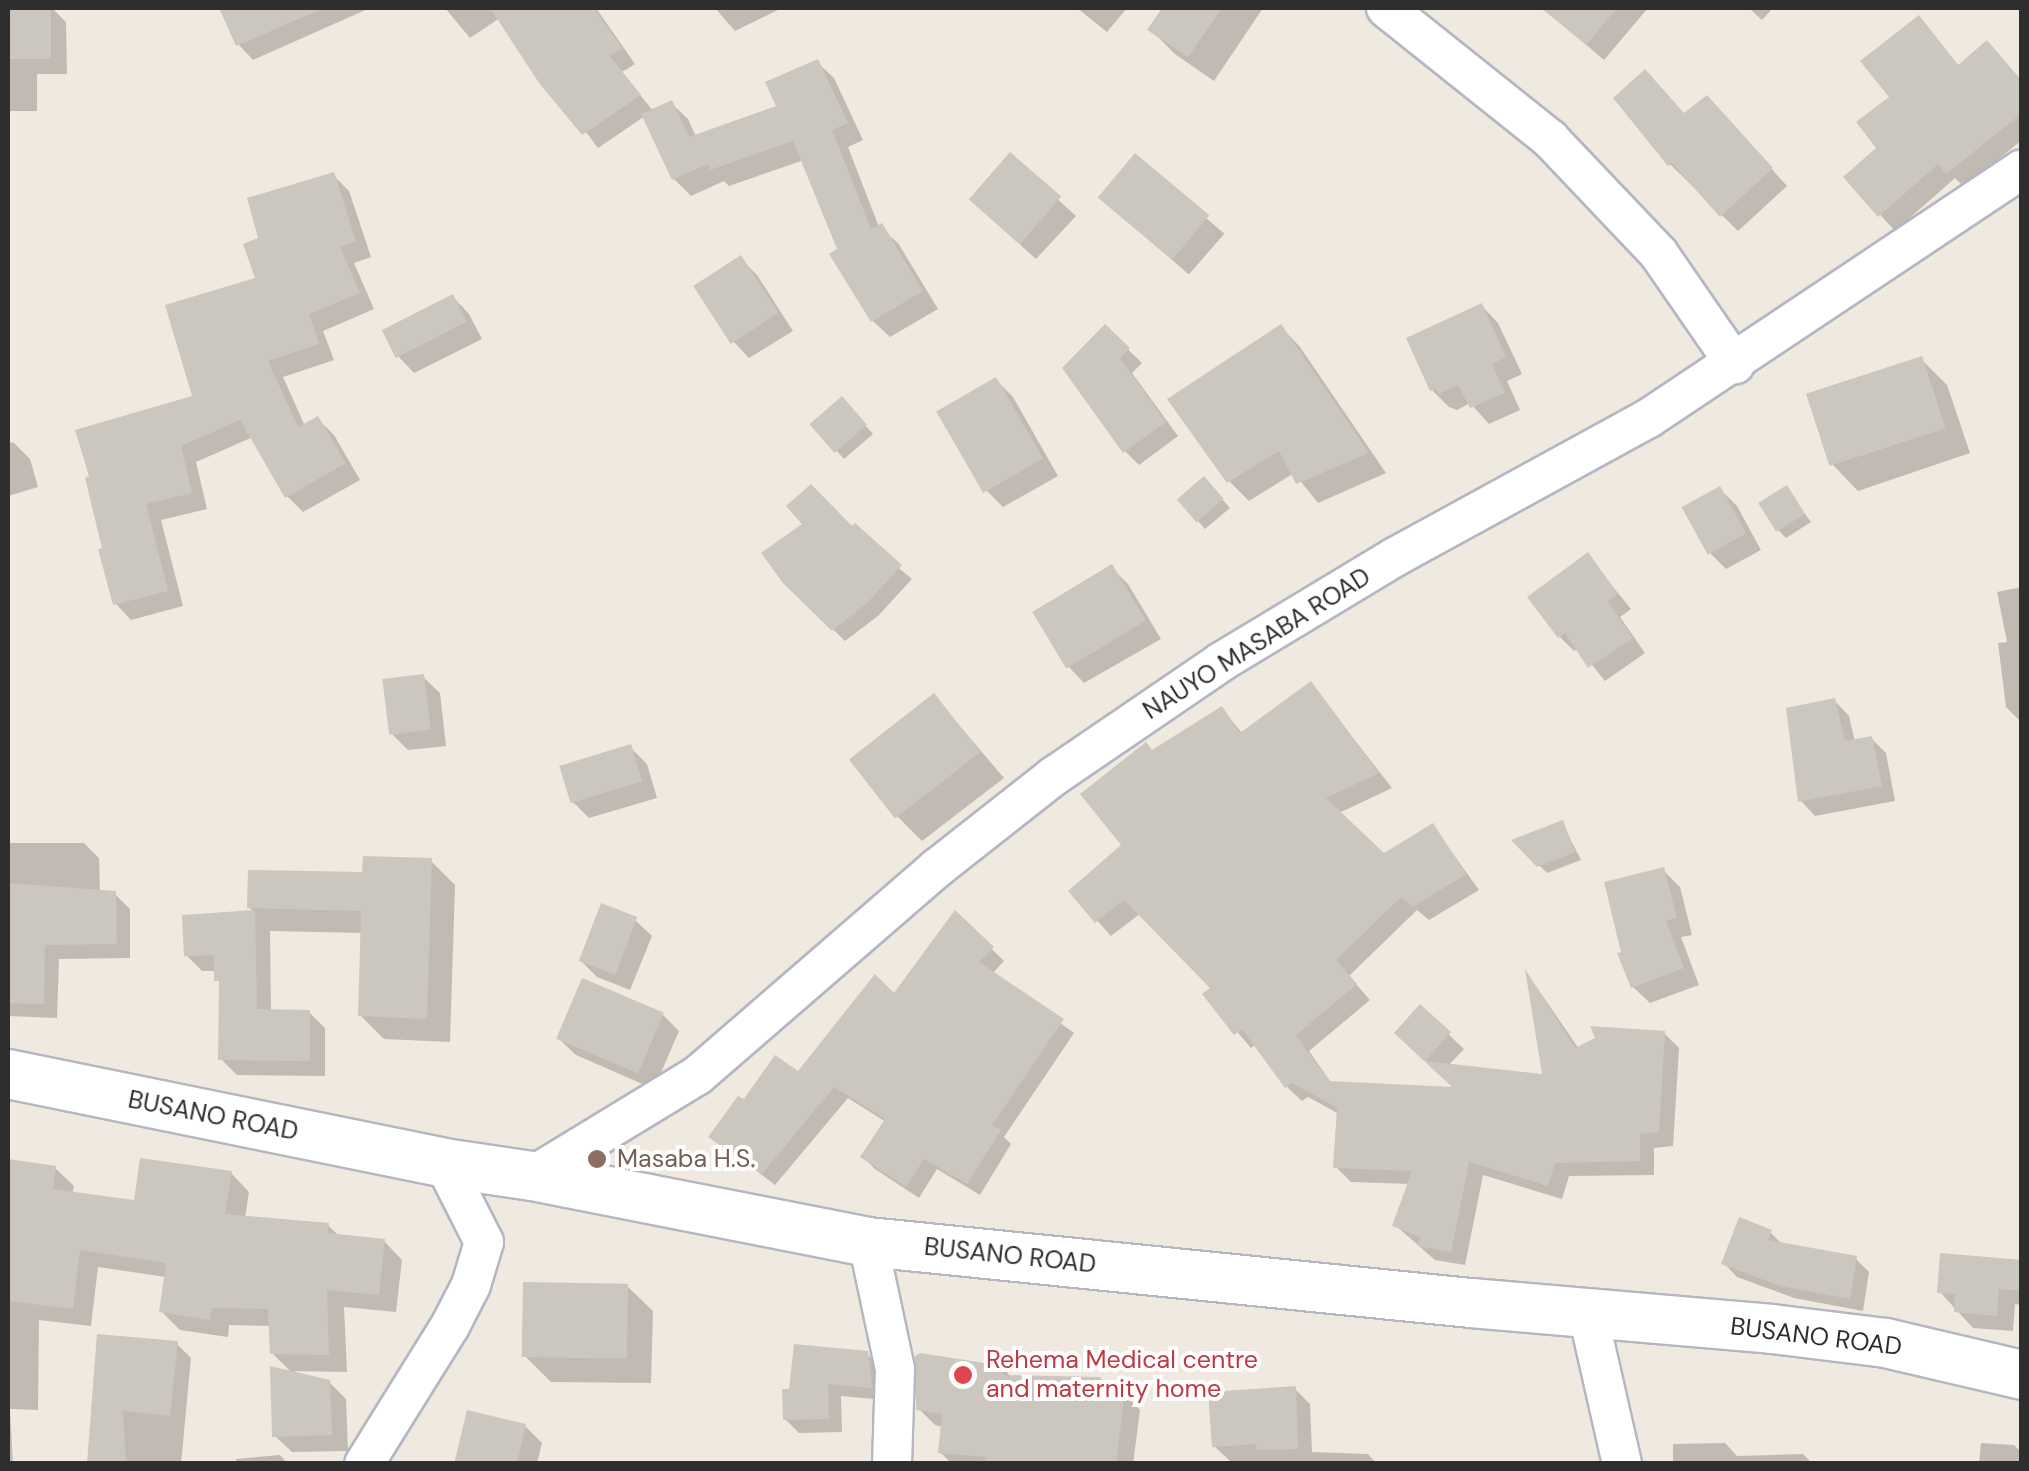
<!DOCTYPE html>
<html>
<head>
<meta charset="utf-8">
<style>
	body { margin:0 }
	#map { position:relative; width:2029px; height:1471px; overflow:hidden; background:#f0e9e0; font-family:"DM Sans",sans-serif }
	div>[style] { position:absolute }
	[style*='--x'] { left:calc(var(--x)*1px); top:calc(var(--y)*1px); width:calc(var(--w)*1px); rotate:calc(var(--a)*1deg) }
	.shadow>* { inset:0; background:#0003; transform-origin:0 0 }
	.building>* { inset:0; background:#cbc7be; transform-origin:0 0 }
	.roads { filter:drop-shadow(2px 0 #b4b7c2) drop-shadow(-2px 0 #b4b7c2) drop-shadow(0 2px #b4b7c2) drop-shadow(0 -2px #b4b7c2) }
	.minor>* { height:38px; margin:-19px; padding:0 19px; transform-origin:19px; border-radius:19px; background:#fff }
	.tertiary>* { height:48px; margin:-24px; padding:0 24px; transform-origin:24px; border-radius:24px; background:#fff }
	.dots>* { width:28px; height:28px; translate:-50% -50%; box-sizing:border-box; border:5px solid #fff; border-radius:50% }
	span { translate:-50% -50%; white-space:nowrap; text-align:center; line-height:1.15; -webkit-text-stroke:8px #fff; paint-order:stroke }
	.street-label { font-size:25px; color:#2e2e2e }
	.education-label { font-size:25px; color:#785e54 }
	.left { translate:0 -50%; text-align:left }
	.health-label { font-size:25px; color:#be3a42 }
	.frame { position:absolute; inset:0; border:10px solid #2e2e2e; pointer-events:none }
</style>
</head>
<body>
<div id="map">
	<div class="shadow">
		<i style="clip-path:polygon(8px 8px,52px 8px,66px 22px,67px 74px,37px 74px,37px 111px,8px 111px)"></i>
		<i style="clip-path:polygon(222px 8px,370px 8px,253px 60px,239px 45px)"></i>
		<i style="clip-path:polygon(445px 8px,596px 8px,635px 64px,622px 72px,653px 111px,671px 103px,688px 119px,696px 137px,780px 108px,817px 62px,834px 78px,863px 140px,848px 147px,879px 227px,898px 243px,938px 309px,890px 337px,873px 321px,833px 254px,840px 250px,804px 160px,729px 186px,724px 181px,691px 196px,674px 179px,645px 116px,598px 148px,500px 18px,470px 38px)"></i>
		<i style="clip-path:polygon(715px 8px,782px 8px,735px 31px)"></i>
		<i style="clip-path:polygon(1077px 8px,1127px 8px,1107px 32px)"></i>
		<i style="clip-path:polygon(1165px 8px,1263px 8px,1214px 81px,1175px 54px,1150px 29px)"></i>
		<i style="clip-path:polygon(1543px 8px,1648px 8px,1604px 60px)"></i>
		<i style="clip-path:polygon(1749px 8px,1773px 8px,1762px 20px)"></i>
		<i style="clip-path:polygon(1918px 18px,1960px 67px,2022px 82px,2022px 140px,1964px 187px,1955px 178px,1895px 231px,1846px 177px,1879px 149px)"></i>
		<i style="clip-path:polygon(1616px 99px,1685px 116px,1723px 114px,1787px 186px,1738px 231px,1670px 164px)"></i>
		<i style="clip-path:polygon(1010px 156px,1076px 216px,1036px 259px,988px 216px)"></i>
		<i style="left:1136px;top:157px;width:117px;height:54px;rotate:41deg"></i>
		<i style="clip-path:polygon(333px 175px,349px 191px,371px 257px,354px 263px,374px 309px,323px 331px,334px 360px,283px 377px,305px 426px,318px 419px,334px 435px,360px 480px,303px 512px,287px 496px,253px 437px,196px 462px,207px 509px,161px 520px,183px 606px,131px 620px,115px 603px,101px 551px,195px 398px,258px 280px,261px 239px)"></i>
		<i style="clip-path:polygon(740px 258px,757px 275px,793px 331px,749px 358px,733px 341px)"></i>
		<i style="clip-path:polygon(453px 297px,469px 314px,482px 339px,414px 373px,398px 356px)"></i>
		<i style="clip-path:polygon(1482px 306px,1498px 323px,1522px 374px,1507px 381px,1520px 410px,1489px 424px,1470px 403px,1457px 410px,1449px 407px,1432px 390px)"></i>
		<i style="clip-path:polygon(1105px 327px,1142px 363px,1132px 373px,1178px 436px,1139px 465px,1125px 451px)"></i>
		<i style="clip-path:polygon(1281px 327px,1300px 347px,1386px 473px,1318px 503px,1294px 473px,1249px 501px,1229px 481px)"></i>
		<i style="clip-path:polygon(1921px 359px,1947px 385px,1970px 453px,1858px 491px,1833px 465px)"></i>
		<i style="clip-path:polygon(996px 380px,1013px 397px,1058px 476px,1003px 507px,986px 490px)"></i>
		<i style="clip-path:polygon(849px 407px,873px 434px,844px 459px,813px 425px)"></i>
		<i style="clip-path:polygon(13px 442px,30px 459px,38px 487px,8px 496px,8px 444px)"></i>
		<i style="clip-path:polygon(1211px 487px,1230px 508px,1205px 529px,1198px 521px)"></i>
		<i style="clip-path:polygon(1786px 488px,1811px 522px,1786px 538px,1778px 530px)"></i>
		<i style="clip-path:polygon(1720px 489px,1737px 506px,1761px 550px,1726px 569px,1709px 552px)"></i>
		<i style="clip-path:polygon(852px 530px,912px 579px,878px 616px,845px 641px,785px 582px)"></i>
		<i style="clip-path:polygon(1587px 555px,1631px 609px,1620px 617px,1645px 653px,1605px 681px,1578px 648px,1574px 651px,1560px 637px)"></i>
		<i style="clip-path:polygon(1111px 567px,1128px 584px,1161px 639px,1084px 683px,1068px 666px)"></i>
		<i style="clip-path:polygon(2022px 587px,2022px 722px,2021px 722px,2006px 707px,1998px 643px,2007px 642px,1997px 592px)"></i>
		<i style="clip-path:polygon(423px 677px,440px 693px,446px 746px,408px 750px,391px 733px)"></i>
		<i style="clip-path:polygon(1311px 684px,1392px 788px,1339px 813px,1384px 856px,1433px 826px,1479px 890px,1429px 920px,1417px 910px,1349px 976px,1370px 1000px,1309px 1051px,1332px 1084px,1458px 1090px,1412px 1048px,1421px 1008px,1464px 1049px,1448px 1066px,1545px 1077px,1529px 976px,1579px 1049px,1664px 1033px,1679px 1048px,1673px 1146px,1654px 1148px,1654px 1175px,1569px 1176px,1562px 1199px,1483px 1175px,1465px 1265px,1435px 1260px,1395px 1225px,1410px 1184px,1351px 1182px,1336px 1167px,1339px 1114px,1308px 1097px,1302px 1101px,1287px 1087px,1256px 1044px,1251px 1048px,1205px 994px,1214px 988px,1141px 913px,1111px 936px,1071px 891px,1125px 846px,1153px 753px,1222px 709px,1243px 734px)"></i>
		<i style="clip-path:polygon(934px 696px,1004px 778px,922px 841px,897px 816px)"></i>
		<i style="clip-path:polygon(1835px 701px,1849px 716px,1855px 742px,1871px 738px,1886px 753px,1895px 801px,1815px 816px,1801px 801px)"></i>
		<i style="clip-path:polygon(630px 747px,647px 764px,657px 798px,589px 818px,572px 801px)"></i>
		<i style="clip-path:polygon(1562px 823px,1581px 860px,1547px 873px,1515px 841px)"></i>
		<i style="clip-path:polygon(8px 843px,84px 843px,99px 858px,100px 894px,115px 894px,130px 909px,130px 958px,59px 959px,57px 1018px,8px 1016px)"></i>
		<i style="clip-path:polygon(431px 861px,455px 885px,450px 1042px,384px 1039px,360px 1015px,363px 933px,270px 931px,271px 1012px,309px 1012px,325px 1028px,325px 1076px,237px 1075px,221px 1059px,222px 985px,216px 971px,202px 971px,186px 955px,255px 913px,249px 907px)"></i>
		<i style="clip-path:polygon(1663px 870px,1680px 887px,1692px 935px,1681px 937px,1699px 985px,1650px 1003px,1633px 987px)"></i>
		<i style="clip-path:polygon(956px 914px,1004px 961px,992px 974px,1074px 1033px,1004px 1137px,1011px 1144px,980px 1195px,937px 1169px,919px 1198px,875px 1169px,863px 1157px,886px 1122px,848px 1098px,775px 1185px,712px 1137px,744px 1103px,798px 1074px,895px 997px)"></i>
		<i style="clip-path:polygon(635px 920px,652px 936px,630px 990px,597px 977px,580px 960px)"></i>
		<i style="clip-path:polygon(662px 1014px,679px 1031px,654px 1089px,576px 1055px,559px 1039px)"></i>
		<i style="clip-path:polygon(8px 1161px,55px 1168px,74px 1186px,72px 1194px,136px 1203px,231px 1173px,249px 1192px,245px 1218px,328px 1225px,339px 1236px,384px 1241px,402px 1260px,396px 1312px,344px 1307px,347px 1372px,293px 1371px,329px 1382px,346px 1399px,348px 1451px,292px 1452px,275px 1436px,293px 1374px,272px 1353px,271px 1326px,229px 1325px,228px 1337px,180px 1330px,161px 1311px,166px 1277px,98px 1267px,91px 1326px,39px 1320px,38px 1410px,10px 1409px,13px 1464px,8px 1464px)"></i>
		<i style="clip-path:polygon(1770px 1232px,1784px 1246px,1856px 1259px,1869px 1272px,1863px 1311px,1794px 1298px,1737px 1277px,1724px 1263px)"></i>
		<i style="clip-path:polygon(2022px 1262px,2022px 1305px,2015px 1304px,2013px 1331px,1973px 1328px,1940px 1292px)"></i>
		<i style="clip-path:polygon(627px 1286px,653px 1311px,651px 1383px,551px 1382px,525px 1356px)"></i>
		<i style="clip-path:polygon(99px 1336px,176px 1343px,191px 1358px,181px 1464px,90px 1464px)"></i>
		<i style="clip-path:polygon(867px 1354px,881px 1368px,884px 1400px,841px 1396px,842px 1432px,799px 1433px,785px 1419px,785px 1391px)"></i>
		<i style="clip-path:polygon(1003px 1368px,1012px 1378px,1100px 1380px,1114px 1394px,1124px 1394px,1140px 1410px,1133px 1464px,952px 1464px,940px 1452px,943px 1427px,935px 1425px,919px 1409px)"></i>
		<i style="clip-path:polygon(1295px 1389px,1310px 1404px,1312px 1452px,1368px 1454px,1377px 1464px,1230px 1461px,1214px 1446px)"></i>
		<i style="clip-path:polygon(525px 1426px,542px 1443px,537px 1464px,456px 1464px)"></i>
		<i style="clip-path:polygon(1725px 1443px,1737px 1456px,1803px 1454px,1813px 1464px,1673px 1464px,1673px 1444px)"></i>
		<i style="clip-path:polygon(1981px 1443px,2014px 1445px,2022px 1453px,2022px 1464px,1979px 1464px)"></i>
		<i style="clip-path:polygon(280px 1455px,288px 1464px,237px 1464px,236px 1459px)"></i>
	</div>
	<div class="building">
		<i style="left:8px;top:8px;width:43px;height:51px"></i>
		<i style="clip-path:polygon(219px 8px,324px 8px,236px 46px)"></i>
		<i style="clip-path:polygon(490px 8px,594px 8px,622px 48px,610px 56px,641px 95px,582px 135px,539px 83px)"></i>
		<i style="clip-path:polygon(1162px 8px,1222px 8px,1188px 57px,1147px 30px)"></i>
		<i style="clip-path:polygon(1541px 8px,1617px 8px,1586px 45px)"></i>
		<i style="clip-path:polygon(1919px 15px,1958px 65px,1987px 40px,2022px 81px,2022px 113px,1946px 174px,1938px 164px,1878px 217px,1843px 177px,1876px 148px,1856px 122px,1889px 97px,1860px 61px)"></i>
		<i style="clip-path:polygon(818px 59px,848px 123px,832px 130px,871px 229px,882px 223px,923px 291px,871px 322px,829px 254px,837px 249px,793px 141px,710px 170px,708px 164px,672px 180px,641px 114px,672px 100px,689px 137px,776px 106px,765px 82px)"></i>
		<i style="clip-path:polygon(1645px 69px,1684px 113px,1707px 95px,1773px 168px,1720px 217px,1672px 163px,1668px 166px,1613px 98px)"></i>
		<i style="left:1010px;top:152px;width:68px;height:63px;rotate:41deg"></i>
		<i style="left:1135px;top:153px;width:97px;height:58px;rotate:40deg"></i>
		<i style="clip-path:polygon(334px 172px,356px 241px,340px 247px,360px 293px,309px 314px,319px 344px,268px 361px,298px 427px,318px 416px,346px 463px,285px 498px,240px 420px,181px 446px,192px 493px,146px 504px,168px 591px,113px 605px,98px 549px,102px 548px,85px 478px,89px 476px,75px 430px,192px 396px,165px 305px,255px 278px,243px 244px,258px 238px,247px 198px)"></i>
		<i style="left:741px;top:255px;width:69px;height:57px;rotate:57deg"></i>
		<i style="left:453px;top:294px;width:31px;height:80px;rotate:63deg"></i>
		<i style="clip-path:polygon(1482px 303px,1506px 357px,1492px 364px,1505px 393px,1470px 408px,1458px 385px,1438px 394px,1436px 389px,1430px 391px,1406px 338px)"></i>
		<i style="clip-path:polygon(1105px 324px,1130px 348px,1120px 358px,1166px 422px,1123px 453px,1062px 368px)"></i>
		<i style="clip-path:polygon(1281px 324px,1369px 453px,1296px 484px,1279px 451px,1227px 483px,1167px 399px)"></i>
		<i style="left:1922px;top:356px;width:76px;height:122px;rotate:72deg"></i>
		<i style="left:996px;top:377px;width:94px;height:69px;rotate:60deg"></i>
		<i style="left:842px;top:396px;width:38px;height:43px;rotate:49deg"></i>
		<i style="left:1204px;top:476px;width:30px;height:36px;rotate:49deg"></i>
		<i style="clip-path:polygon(811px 484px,852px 526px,855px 523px,902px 565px,866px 604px,832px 631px,783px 583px,761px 553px,802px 524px,786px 506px)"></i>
		<i style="left:1787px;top:485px;width:34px;height:34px;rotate:58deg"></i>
		<i style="left:1720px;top:486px;width:54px;height:44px;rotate:61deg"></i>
		<i style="clip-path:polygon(1588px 552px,1618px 594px,1608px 602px,1633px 638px,1588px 668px,1565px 633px,1558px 638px,1527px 597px)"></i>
		<i style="left:1112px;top:564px;width:66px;height:93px;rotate:59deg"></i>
		<i style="left:424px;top:674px;width:56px;height:42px;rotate:83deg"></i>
		<i style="clip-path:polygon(1311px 681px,1379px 773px,1326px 798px,1384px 853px,1433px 823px,1466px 874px,1413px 907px,1401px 897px,1336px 960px,1357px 984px,1296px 1035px,1329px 1081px,1452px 1087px,1394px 1033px,1420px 1004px,1451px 1032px,1425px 1061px,1542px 1074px,1525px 969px,1575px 1048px,1595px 1038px,1590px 1026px,1665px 1031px,1659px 1132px,1640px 1134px,1640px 1161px,1555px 1163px,1548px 1186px,1469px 1162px,1451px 1252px,1418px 1246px,1420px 1237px,1392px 1226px,1412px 1171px,1333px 1168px,1337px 1108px,1292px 1083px,1285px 1088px,1242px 1029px,1234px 1035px,1202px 994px,1210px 988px,1124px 900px,1095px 923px,1068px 891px,1121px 845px,1080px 794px,1146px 742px,1152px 750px,1222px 706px,1240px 733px)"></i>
		<i style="left:934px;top:693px;width:75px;height:108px;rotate:52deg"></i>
		<i style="clip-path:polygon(1835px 698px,1845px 741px,1872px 736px,1882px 786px,1798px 802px,1786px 708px)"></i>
		<i style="left:631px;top:744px;width:39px;height:75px;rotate:73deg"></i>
		<i style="clip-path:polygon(1563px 820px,1575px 852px,1537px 867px,1511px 840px)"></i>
		<i style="clip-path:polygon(363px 856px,432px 858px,427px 1019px,358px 1016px,361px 911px,247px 908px,248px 870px,362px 872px)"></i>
		<i style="clip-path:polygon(1664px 867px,1677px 918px,1666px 921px,1684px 968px,1631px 988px,1617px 953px,1621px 952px,1604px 882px)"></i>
		<i style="clip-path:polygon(8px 883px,116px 891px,117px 944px,45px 945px,44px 1004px,8px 1003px)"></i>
		<i style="left:601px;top:903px;width:39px;height:62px;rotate:21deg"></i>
		<i style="clip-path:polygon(255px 910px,257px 1009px,310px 1010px,310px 1061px,218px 1060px,219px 981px,214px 981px,214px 955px,184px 956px,182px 915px)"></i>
		<i style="clip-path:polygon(955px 910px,994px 947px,979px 962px,1064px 1019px,992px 1125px,1001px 1130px,967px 1184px,924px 1159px,906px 1187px,860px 1157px,885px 1119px,834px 1087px,762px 1174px,708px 1137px,738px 1096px,744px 1099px,775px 1055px,798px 1071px,875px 974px,894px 993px)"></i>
		<i style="left:582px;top:978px;width:89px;height:66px;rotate:23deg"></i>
		<i style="clip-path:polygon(140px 1158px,232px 1171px,225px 1214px,329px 1223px,328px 1233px,385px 1239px,379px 1295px,327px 1290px,329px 1355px,270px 1354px,268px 1309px,212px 1308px,210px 1320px,159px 1312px,166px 1263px,80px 1250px,73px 1309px,8px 1301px,8px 1159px,56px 1166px,53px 1189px,134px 1200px)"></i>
		<i style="clip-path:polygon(1739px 1217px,1772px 1230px,1768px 1240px,1857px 1256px,1850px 1299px,1780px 1286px,1721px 1264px)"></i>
		<i style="clip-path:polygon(1940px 1253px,2022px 1260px,2022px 1291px,1999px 1289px,1997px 1316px,1954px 1312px,1955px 1294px,1937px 1293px)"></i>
		<i style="left:523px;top:1282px;width:105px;height:75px;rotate:1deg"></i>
		<i style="clip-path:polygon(97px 1334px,178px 1341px,170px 1416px,123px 1411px,126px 1464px,87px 1464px)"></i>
		<i style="clip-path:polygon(794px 1344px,868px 1351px,872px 1388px,828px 1384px,829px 1419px,783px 1420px,782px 1389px,789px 1389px)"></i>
		<i style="clip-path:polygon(920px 1353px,1004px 1366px,1003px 1375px,1101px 1377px,1100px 1392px,1125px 1391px,1116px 1464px,985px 1464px,986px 1457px,938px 1453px,942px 1414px,916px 1410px,915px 1356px)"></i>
		<i style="clip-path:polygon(270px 1366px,330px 1380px,332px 1435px,272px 1437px)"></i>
		<i style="clip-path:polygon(1296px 1386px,1298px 1449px,1257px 1450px,1256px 1444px,1212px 1447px,1208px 1392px)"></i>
		<i style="clip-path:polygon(467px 1410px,526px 1424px,517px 1464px,454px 1464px)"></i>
	</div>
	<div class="roads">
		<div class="minor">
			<i style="--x:1386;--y:8;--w:210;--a:38.6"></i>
			<i style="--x:1550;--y:139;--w:158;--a:46.5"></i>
			<i style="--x:1659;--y:254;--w:134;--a:55.4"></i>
			<i style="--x:532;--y:1176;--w:194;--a:-31.3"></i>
			<i style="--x:698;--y:1075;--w:316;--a:-40.9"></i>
			<i style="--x:937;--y:868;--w:149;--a:-38.2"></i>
			<i style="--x:1054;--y:776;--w:202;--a:-34.3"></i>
			<i style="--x:1221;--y:662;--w:203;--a:-31.1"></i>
			<i style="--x:1395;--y:557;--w:290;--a:-28.7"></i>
			<i style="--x:1649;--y:418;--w:448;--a:-33.7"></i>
			<i style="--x:868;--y:1242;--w:130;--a:78"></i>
			<i style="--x:895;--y:1369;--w:95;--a:91.8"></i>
			<i style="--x:1588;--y:1314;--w:154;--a:77.2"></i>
			<i style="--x:364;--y:1464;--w:163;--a:-58.1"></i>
			<i style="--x:450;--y:1326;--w:46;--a:-62.9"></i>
			<i style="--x:471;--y:1285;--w:45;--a:-73.2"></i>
			<i style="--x:484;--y:1242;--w:89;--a:-116.9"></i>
		</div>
		<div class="tertiary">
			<i style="--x:8;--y:1074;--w:445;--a:11.5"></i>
			<i style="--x:444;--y:1163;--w:89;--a:8.4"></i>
			<i style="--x:532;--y:1176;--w:342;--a:11.1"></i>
			<i style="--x:868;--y:1242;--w:606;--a:5.78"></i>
			<i style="--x:1471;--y:1303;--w:302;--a:4.9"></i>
			<i style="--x:1772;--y:1329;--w:115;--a:7"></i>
			<i style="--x:1886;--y:1343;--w:140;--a:13.2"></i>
		</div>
	</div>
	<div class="dots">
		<i style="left:597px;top:1159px;background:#8d6e63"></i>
		<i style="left:963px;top:1375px;background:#e0444e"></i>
	</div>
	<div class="street-label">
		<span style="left:1257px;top:644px;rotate:-32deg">NAUYO MASABA ROAD</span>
		<span style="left:213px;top:1116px;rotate:11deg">BUSANO ROAD</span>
		<span style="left:1010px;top:1256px;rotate:6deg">BUSANO ROAD</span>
		<span style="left:1816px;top:1337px;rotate:7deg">BUSANO ROAD</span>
	</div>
	<div class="education-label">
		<span class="left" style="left:617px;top:1159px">Masaba H.S.</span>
	</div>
	<div class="health-label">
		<span class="left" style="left:986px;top:1375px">Rehema Medical centre<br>and maternity home</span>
	</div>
	<div class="frame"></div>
</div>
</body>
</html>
